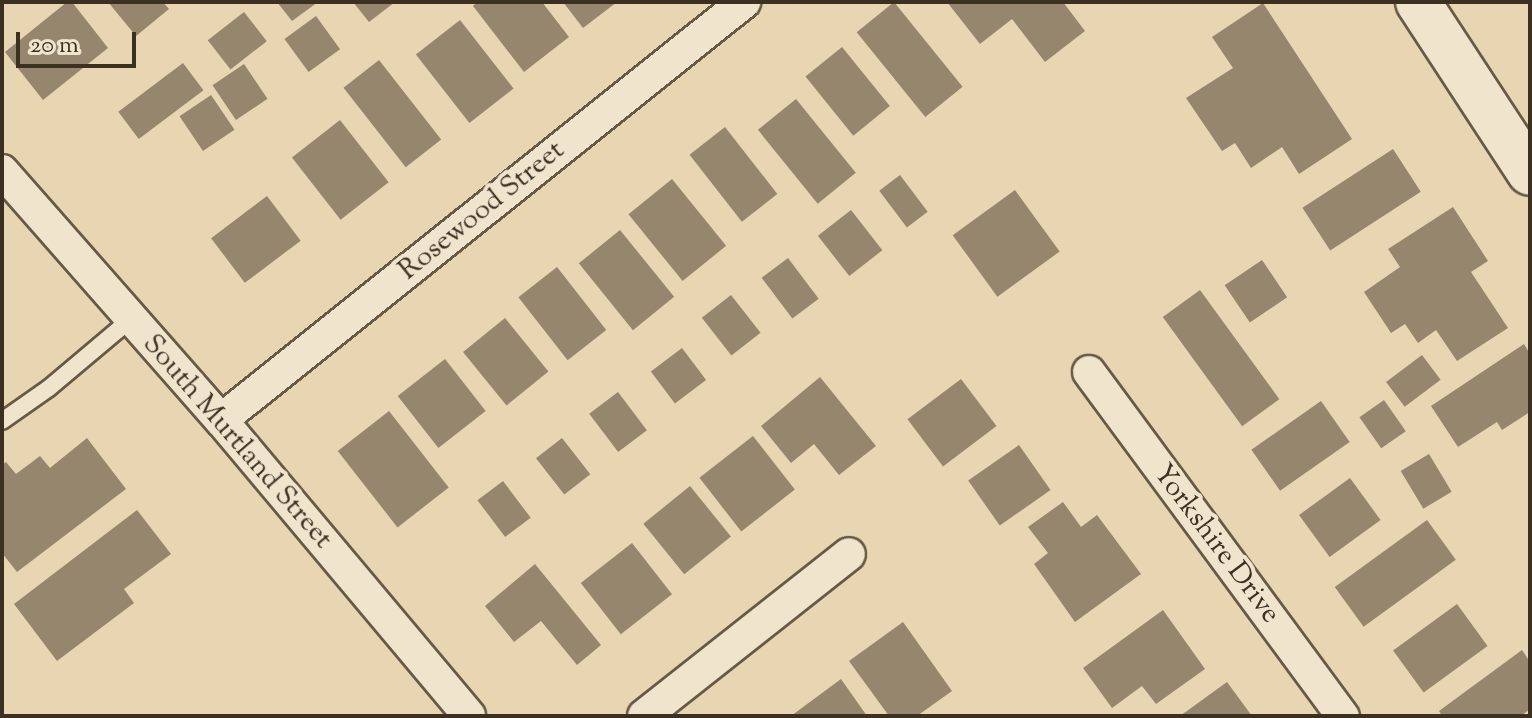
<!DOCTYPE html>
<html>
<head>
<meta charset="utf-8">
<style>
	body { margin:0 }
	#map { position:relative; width:1532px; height:718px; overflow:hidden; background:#e8d6b2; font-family:"Sorts Mill Goudy",serif }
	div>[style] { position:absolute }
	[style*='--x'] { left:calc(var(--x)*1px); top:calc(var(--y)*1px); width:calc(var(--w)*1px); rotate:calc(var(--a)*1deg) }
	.building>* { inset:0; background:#95866d; transform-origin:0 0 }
	.roads { filter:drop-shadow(2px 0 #665a46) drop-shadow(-2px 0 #665a46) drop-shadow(0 2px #665a46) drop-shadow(0 -2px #665a46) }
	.service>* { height:16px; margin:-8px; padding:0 8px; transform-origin:8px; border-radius:8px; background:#f0e4cd }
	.minor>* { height:32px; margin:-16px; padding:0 16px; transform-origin:16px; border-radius:16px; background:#f0e4cd }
	.secondary>* { height:44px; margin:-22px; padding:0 22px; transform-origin:22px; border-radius:22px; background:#f0e4cd }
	span { translate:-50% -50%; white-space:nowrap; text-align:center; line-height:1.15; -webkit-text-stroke:8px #f0e4cd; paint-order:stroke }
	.street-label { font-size:28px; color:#3b3022 }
	.frame { position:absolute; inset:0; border:4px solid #3b3022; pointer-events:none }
	.scale { position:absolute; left:16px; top:32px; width:120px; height:36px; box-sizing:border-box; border:4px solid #3b3022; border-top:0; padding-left:10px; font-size:24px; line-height:28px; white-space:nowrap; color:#3b3022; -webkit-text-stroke:6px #f0e4cd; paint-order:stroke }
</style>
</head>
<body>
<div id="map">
	<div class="building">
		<i style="clip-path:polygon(67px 2px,72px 2px,108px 48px,43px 100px,5px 52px)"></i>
		<i style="clip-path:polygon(108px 2px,163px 2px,169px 9px,136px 36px)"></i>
		<i style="clip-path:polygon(277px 2px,318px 2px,292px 21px)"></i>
		<i style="clip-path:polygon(353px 2px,395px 2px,369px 22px)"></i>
		<i style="clip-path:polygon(477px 2px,542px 2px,569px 37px,524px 72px,473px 6px)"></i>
		<i style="clip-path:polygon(563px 2px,617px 2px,583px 28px)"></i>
		<i style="left:894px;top:2px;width:109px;height:48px;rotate:51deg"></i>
		<i style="clip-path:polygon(947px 2px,1063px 2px,1085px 31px,1045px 62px,1012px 19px,980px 44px)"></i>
		<i style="clip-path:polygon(1263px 3px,1352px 139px,1299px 174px,1282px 147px,1251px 168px,1235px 143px,1222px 151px,1186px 98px,1233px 68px,1212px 37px)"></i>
		<i style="left:244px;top:12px;width:37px;height:46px;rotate:52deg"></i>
		<i style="left:316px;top:16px;width:41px;height:39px;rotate:54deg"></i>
		<i style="left:460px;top:20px;width:87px;height:56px;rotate:52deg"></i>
		<i style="left:842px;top:47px;width:76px;height:47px;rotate:51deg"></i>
		<i style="left:379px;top:60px;width:101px;height:45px;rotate:52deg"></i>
		<i style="left:183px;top:63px;width:34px;height:81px;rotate:53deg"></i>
		<i style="left:244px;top:64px;width:42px;height:38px;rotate:56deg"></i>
		<i style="left:211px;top:95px;width:42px;height:38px;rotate:56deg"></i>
		<i style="left:796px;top:99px;width:95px;height:49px;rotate:51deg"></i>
		<i style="left:340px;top:120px;width:79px;height:61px;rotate:52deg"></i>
		<i style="left:725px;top:127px;width:85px;height:45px;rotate:52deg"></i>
		<i style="left:1393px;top:149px;width:51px;height:108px;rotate:57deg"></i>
		<i style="left:900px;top:175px;width:46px;height:26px;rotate:53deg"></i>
		<i style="left:672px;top:179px;width:86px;height:56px;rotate:51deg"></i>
		<i style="left:1015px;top:190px;width:76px;height:77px;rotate:54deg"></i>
		<i style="left:267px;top:196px;width:56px;height:70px;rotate:53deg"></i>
		<i style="clip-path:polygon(1453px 207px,1488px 261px,1471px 272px,1508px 328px,1457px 361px,1436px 330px,1418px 343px,1405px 324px,1391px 333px,1364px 292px,1400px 267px,1388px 249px)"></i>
		<i style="left:851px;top:210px;width:51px;height:42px;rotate:52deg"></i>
		<i style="left:620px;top:230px;width:86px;height:53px;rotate:51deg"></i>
		<i style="left:788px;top:258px;width:51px;height:33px;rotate:53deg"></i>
		<i style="left:1262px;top:260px;width:45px;height:45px;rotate:56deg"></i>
		<i style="left:557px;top:267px;width:80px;height:49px;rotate:52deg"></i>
		<i style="left:1200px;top:290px;width:135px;height:46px;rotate:54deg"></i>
		<i style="left:731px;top:295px;width:48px;height:37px;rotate:52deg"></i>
		<i style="left:505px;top:318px;width:69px;height:54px;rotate:51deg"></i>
		<i style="clip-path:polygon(1524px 344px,1530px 354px,1530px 412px,1502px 430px,1497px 422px,1458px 447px,1431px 406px)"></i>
		<i style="left:682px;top:348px;width:40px;height:39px;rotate:53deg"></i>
		<i style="left:1422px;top:355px;width:31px;height:45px;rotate:53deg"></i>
		<i style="left:445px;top:359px;width:66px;height:60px;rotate:52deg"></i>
		<i style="clip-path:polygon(820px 377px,876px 446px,839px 475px,814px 444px,791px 463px,761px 426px)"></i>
		<i style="left:961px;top:379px;width:59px;height:67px;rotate:53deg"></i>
		<i style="left:618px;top:392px;width:48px;height:36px;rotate:53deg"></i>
		<i style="left:1384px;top:400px;width:38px;height:30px;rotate:55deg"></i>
		<i style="left:1321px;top:401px;width:50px;height:85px;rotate:55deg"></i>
		<i style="left:389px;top:411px;width:97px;height:65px;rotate:52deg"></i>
		<i style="left:753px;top:436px;width:68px;height:68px;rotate:52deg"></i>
		<i style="clip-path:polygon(87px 438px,126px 489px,17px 572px,2px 553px,2px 465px,6px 462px,16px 474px,40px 456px,50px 468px)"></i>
		<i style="left:562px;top:438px;width:46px;height:33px;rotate:52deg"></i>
		<i style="left:1019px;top:445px;width:55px;height:62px;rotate:55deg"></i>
		<i style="left:1429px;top:454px;width:44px;height:33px;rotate:59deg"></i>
		<i style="left:1350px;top:478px;width:52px;height:63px;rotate:54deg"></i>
		<i style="left:503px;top:481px;width:46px;height:32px;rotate:53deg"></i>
		<i style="left:690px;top:486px;width:65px;height:60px;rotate:51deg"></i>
		<i style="clip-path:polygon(1063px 502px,1081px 527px,1097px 515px,1141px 574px,1075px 622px,1034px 564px,1048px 553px,1028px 527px)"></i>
		<i style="clip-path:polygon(137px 510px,171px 554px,124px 589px,134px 603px,57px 661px,14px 604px)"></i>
		<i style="left:1427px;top:520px;width:49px;height:114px;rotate:54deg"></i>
		<i style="left:632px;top:543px;width:65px;height:65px;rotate:52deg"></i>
		<i style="clip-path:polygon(535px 564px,601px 645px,577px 665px,541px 621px,514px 642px,485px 606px)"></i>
		<i style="left:1457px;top:604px;width:52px;height:79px;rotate:54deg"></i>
		<i style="clip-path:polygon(1163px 610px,1205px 669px,1156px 704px,1142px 686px,1112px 708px,1083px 668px)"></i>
		<i style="clip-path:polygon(903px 622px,952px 691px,917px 716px,889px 716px,849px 661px)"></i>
		<i style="clip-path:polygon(1522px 650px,1530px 662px,1530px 709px,1521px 716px,1442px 716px,1439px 711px)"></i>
		<i style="clip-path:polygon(841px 679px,867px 716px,791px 716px)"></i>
		<i style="clip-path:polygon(1227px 682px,1252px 716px,1180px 716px)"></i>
	</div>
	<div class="roads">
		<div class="service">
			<i style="--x:2;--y:421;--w:57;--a:-35.1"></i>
			<i style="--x:49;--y:388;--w:107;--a:-40.1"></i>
		</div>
		<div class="minor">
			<i style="--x:2;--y:171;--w:332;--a:48.7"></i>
			<i style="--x:221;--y:420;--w:386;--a:50"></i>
			<i style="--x:1089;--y:372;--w:428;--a:53.6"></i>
			<i style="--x:221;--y:420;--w:670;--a:-38.63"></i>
			<i style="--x:644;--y:716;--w:261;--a:-38.3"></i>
		</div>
		<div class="secondary">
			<i style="--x:1418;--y:2;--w:204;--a:56.8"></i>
		</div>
	</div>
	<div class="street-label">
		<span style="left:482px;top:211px;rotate:-39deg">Rosewood Street</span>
		<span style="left:237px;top:442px;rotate:49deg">South Murtland Street</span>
		<span style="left:1216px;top:544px;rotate:53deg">Yorkshire Drive</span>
	</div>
	<div class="frame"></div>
	<div class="scale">20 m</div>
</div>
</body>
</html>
